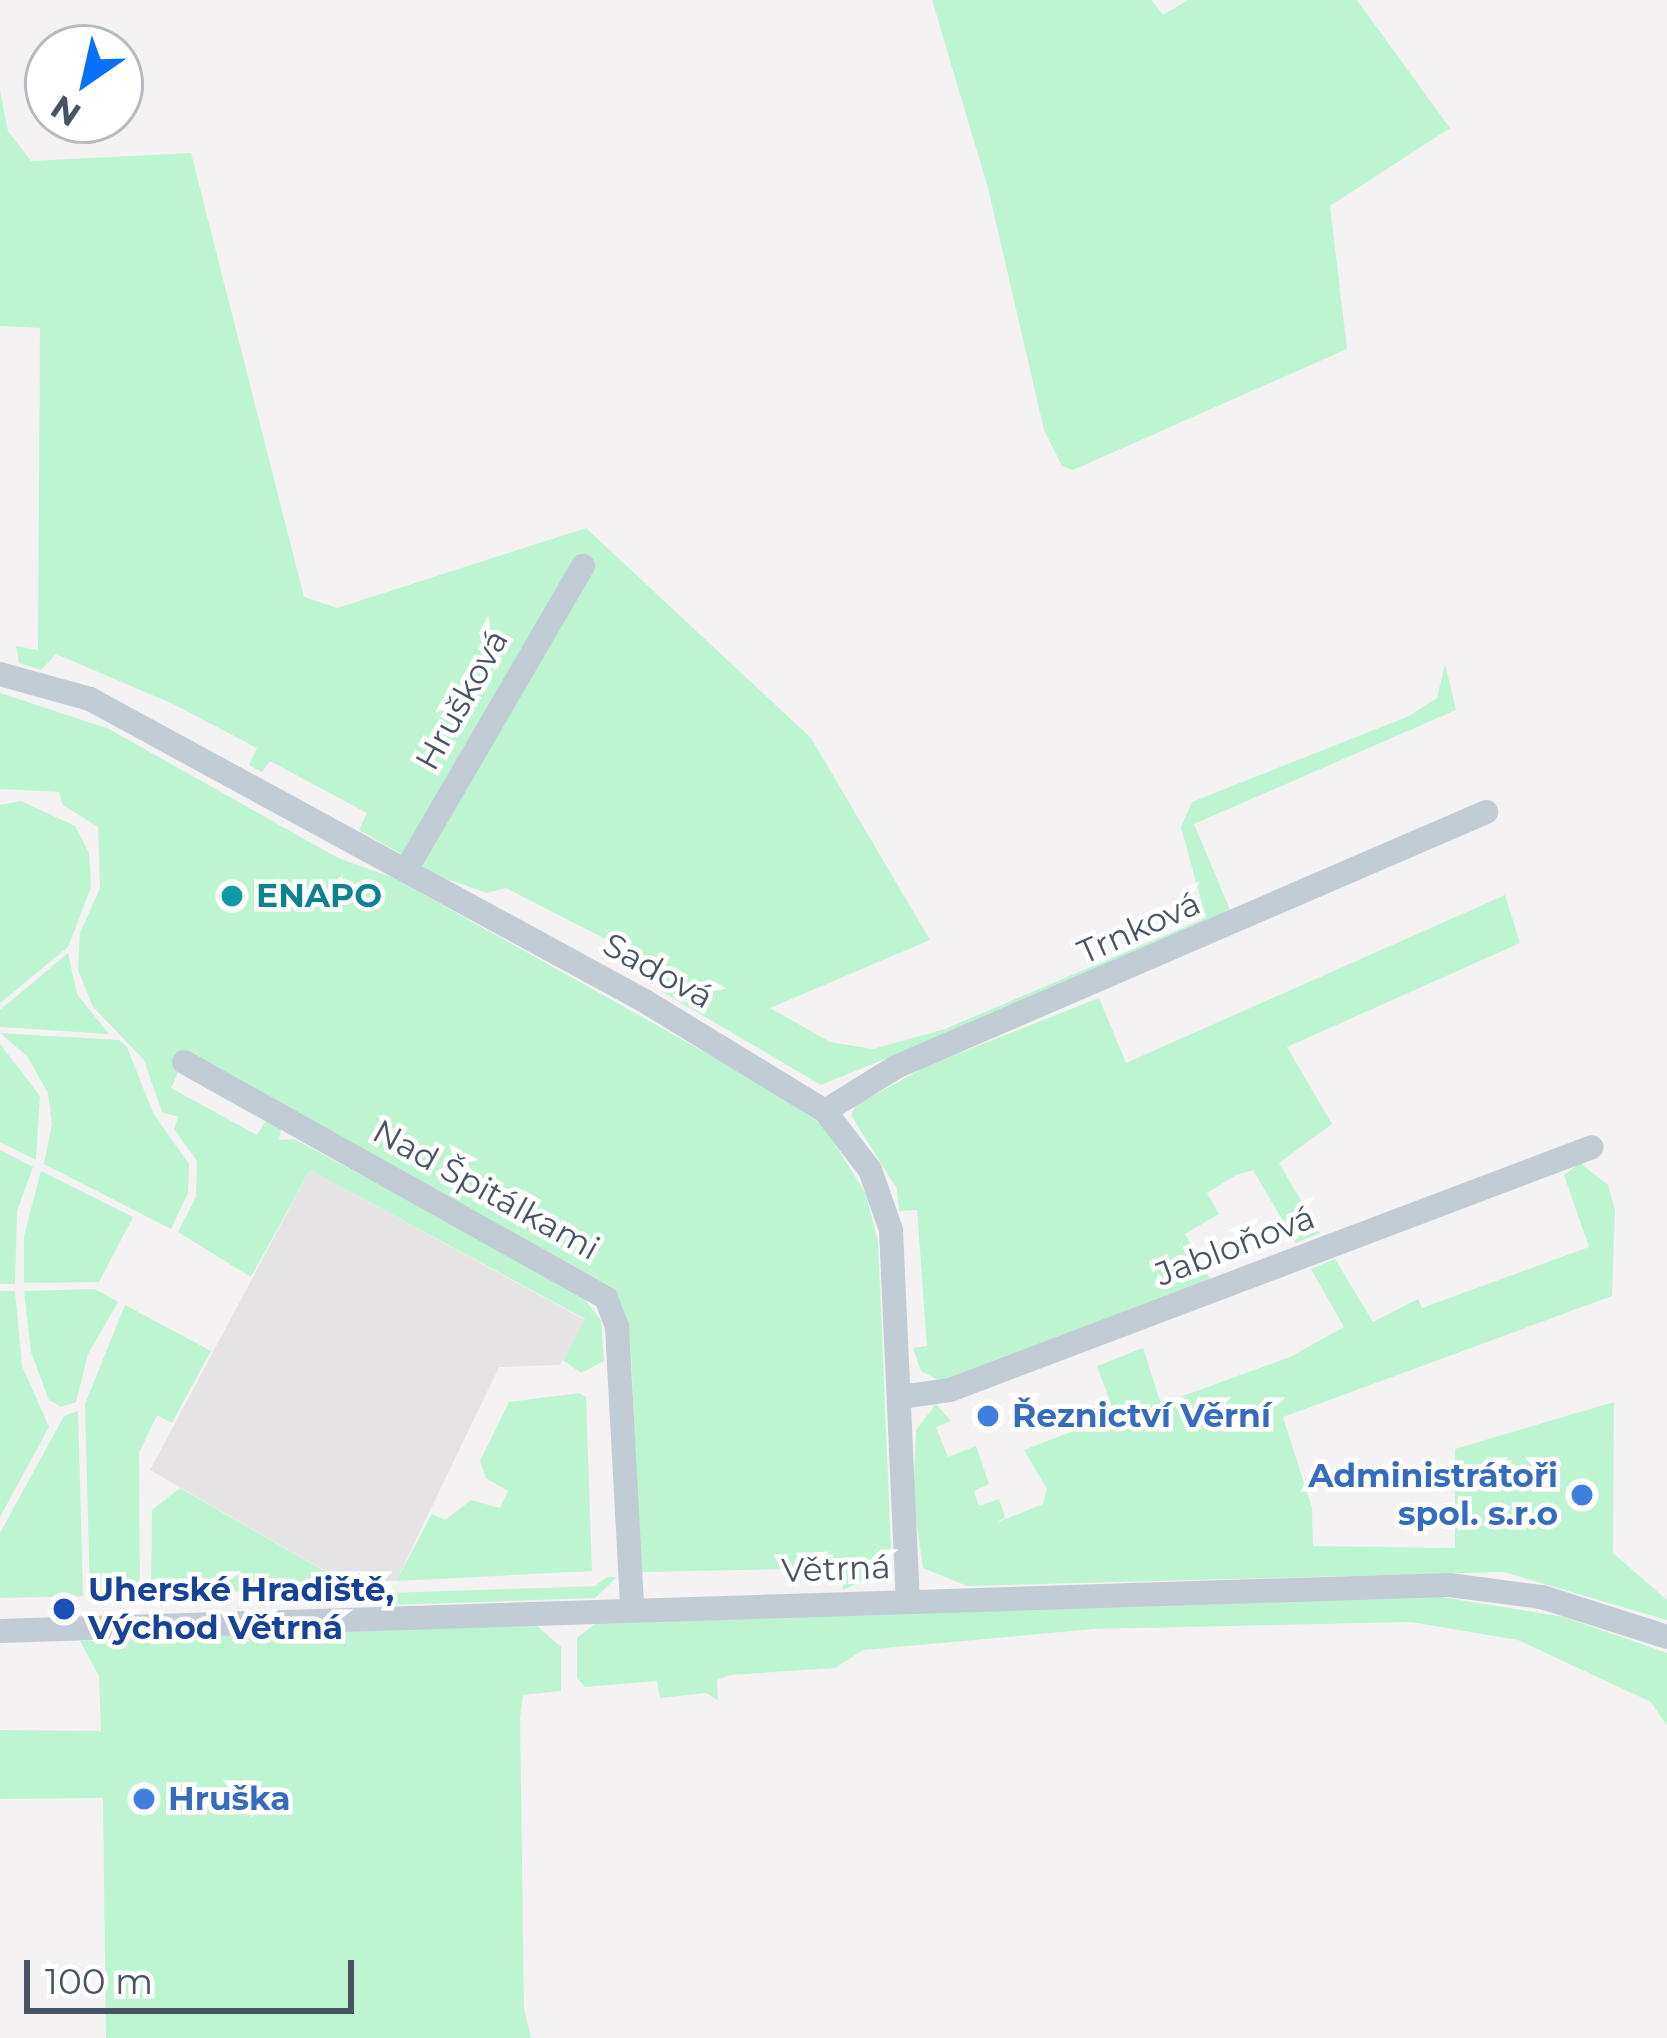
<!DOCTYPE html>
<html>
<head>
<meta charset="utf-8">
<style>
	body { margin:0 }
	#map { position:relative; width:1667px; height:2038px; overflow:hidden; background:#f4f2f2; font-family:Montserrat,sans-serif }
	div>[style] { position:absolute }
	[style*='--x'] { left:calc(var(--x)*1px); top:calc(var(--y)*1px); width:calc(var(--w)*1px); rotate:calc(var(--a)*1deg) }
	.education>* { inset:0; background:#e5e3e4 }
	.green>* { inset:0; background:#bdf5d3 }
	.minor>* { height:24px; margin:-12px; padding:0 12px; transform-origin:12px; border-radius:12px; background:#c2ccd5 }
	.dots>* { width:33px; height:33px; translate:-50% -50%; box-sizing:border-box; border:6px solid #fff; border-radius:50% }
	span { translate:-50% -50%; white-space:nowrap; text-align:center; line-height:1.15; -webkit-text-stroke:9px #fff; paint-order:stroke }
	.street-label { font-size:33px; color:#475562 }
	.culture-label { font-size:33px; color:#0d838f; font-weight:700 }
	.left { translate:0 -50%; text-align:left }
	.shop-label { font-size:33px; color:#366cbe; font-weight:700 }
	.right { translate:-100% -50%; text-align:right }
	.transit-label { font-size:33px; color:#164399; font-weight:700 }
	.north { position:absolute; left:24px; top:24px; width:120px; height:120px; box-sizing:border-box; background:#fff; border:3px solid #b5bbc0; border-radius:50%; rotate:214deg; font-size:33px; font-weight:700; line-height:48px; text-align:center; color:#475562 }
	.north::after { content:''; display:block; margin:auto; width:42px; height:54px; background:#0671fa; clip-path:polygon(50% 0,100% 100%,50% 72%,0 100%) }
	.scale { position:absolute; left:24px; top:1960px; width:330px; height:54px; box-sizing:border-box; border:6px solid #475562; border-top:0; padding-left:15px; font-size:36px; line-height:42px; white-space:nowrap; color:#475562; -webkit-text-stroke:9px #fff; paint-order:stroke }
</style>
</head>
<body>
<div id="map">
	<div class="education">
		<i style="clip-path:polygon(310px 1170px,585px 1320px,560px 1365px,499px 1367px,396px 1581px,339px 1579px,150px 1470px)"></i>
	</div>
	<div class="green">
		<i style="clip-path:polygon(932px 0,1151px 0,1163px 15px,1188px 0,1357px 0,1450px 128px,1330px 206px,1347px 349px,1073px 470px,1062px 466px,1044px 430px,988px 188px)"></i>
		<i style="clip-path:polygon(0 91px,8px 131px,31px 161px,191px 153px,304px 597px,337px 608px,586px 528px,811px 738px,930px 940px,770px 1008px,830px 1042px,873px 1049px,945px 1029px,1206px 918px,1181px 827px,1192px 802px,1409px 716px,1437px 698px,1445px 664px,1456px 710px,1194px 824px,1233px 917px,821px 1085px,661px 991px,658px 966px,506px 888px,487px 893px,444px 878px,359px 830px,367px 813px,270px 761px,262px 772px,249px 765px,257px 748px,173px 704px,56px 654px,41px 670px,19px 663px,16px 646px,38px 650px,40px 328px,0 326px)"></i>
		<i style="clip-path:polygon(0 693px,109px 729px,338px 858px,394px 878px,778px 1093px,824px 1127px,865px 1192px,878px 1241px,891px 1549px,880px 1572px,843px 1590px,842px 1568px,641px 1572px,631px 1353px,614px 1288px,187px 1054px,171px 1088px,257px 1135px,268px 1117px,282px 1125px,279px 1140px,294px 1139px,578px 1291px,601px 1320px,604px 1361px,581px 1373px,563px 1360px,585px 1319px,310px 1170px,251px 1277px,178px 1232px,196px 1197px,197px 1161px,174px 1129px,178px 1117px,162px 1112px,144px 1060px,93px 1007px,78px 970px,80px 933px,100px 888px,98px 827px,63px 805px,59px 792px,0 789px)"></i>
		<i style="clip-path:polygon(21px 801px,75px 826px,89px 853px,91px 887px,68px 947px,0 1003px,0 805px)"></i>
		<i style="clip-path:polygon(1505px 895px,1520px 943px,1287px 1047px,1332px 1124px,1279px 1163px,1320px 1233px,1296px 1243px,1253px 1170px,1236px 1175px,1207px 1193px,1219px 1214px,1185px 1234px,1211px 1280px,940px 1381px,921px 1371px,913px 1348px,927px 1346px,917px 1210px,899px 1211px,897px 1189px,851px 1115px,856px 1105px,927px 1066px,1099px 998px,1126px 1063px)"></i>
		<i style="clip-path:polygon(68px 953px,77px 994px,109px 1034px,0 1027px,0 1010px)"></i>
		<i style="clip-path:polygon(0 1033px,119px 1040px,127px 1047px,153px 1113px,189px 1164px,188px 1193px,171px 1229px,44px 1164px,52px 1124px,48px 1093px,27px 1056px)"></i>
		<i style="clip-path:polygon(0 1044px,40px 1096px,36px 1160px,0 1142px)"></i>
		<i style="clip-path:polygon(0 1150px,33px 1167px,17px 1211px,15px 1284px,0 1284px)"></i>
		<i style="clip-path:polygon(1580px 1163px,1608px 1185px,1615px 1210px,1612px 1296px,1283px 1417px,1312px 1508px,1313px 1546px,1455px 1548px,1455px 1449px,1614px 1402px,1613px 1553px,1667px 1600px,1667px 1620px,1504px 1572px,967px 1586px,923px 1568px,913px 1499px,916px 1430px,936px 1404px,951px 1421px,936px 1427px,948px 1457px,976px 1446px,989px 1484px,974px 1491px,979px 1506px,999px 1499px,1005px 1517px,996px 1523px,1043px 1504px,1047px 1489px,1024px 1450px,1115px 1415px,1097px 1366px,1143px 1348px,1161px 1404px,1290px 1357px,1344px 1327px,1311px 1269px,1335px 1259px,1373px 1322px,1418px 1299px,1422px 1308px,1589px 1247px,1564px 1175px)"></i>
		<i style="clip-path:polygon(41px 1171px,133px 1217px,99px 1282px,24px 1283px,24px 1236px)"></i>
		<i style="clip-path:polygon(95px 1289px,118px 1302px,88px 1354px,76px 1402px,61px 1407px,49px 1400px,31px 1352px,24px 1291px)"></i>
		<i style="clip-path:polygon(0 1291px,15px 1291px,22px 1366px,49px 1427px,0 1517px)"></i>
		<i style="clip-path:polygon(125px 1305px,211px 1351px,172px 1423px,157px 1415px,139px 1453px,140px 1595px,90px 1596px,85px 1404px)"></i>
		<i style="clip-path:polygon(579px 1393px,586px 1397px,592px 1571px,396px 1581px,432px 1514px,445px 1520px,471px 1500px,500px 1508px,508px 1491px,486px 1478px,480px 1461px,509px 1402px)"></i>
		<i style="clip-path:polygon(78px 1411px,83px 1596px,0 1598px,0 1533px,64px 1416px)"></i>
		<i style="clip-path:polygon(180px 1488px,338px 1579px,370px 1581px,370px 1588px,151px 1594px,152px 1510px)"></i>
		<i style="clip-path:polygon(607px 1577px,617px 1577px,595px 1598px,392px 1605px,391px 1593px,595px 1586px)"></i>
		<i style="clip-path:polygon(1435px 1596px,1564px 1617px,1667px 1653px,1667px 1726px,1651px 1702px,1518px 1640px,1411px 1622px,1094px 1629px,863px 1650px,835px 1668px,730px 1675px,717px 1680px,718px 1700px,706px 1693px,660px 1698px,657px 1681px,585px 1687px,577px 1678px,577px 1638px,598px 1622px)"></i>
		<i style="clip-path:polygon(536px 1625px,561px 1647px,561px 1691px,523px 1695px,520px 1717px,524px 2008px,531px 2038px,106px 2038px,103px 1798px,0 1799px,0 1730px,101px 1731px,99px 1676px,80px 1641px)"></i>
	</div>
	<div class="minor">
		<i style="--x:0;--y:674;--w:93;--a:15.5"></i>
		<i style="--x:90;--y:699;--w:630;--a:28.56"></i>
		<i style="--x:643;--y:1000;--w:213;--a:31.4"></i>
		<i style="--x:825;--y:1111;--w:74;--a:52.7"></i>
		<i style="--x:870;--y:1170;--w:64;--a:70.7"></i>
		<i style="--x:891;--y:1230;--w:370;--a:87.4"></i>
		<i style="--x:406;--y:870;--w:352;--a:-59.8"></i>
		<i style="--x:184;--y:1062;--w:484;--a:29.2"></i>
		<i style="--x:606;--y:1298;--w:31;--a:69"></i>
		<i style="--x:617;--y:1327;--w:281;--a:86.9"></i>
		<i style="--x:825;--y:1111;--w:84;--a:-31.8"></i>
		<i style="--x:896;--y:1067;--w:643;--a:-23.37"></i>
		<i style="--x:900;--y:1397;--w:50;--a:-8"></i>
		<i style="--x:950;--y:1390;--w:686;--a:-20.73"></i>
		<i style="--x:0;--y:1631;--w:1450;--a:-1.82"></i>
		<i style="--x:1449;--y:1585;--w:94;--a:7.4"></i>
		<i style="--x:1542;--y:1597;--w:131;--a:17.7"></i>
	</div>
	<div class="dots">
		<i style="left:232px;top:896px;background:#0f9aa8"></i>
		<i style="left:988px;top:1416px;background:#3f7fe0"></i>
		<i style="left:1582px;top:1495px;background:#3f7fe0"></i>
		<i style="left:64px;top:1609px;background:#1a4fb4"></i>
		<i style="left:144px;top:1799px;background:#3f7fe0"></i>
	</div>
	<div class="street-label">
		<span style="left:462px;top:700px;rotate:-61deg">Hrušková</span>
		<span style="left:1139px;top:928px;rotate:-24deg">Trnková</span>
		<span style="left:658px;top:971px;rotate:29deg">Sadová</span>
		<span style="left:486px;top:1190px;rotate:29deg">Nad Špitálkami</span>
		<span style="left:1235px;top:1246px;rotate:-21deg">Jabloňová</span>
		<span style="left:836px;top:1569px;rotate:-2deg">Větrná</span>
	</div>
	<div class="culture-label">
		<span class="left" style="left:256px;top:896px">ENAPO</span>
	</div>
	<div class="shop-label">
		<span class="left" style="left:1012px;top:1416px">Řeznictví Věrní</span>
		<span class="right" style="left:1558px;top:1495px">Administrátoři<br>spol. s.r.o</span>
		<span class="left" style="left:168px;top:1799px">Hruška</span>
	</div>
	<div class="transit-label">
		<span class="left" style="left:88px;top:1609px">Uherské Hradiště,<br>Východ Větrná</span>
	</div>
	<div class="north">N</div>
	<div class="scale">100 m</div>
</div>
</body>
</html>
